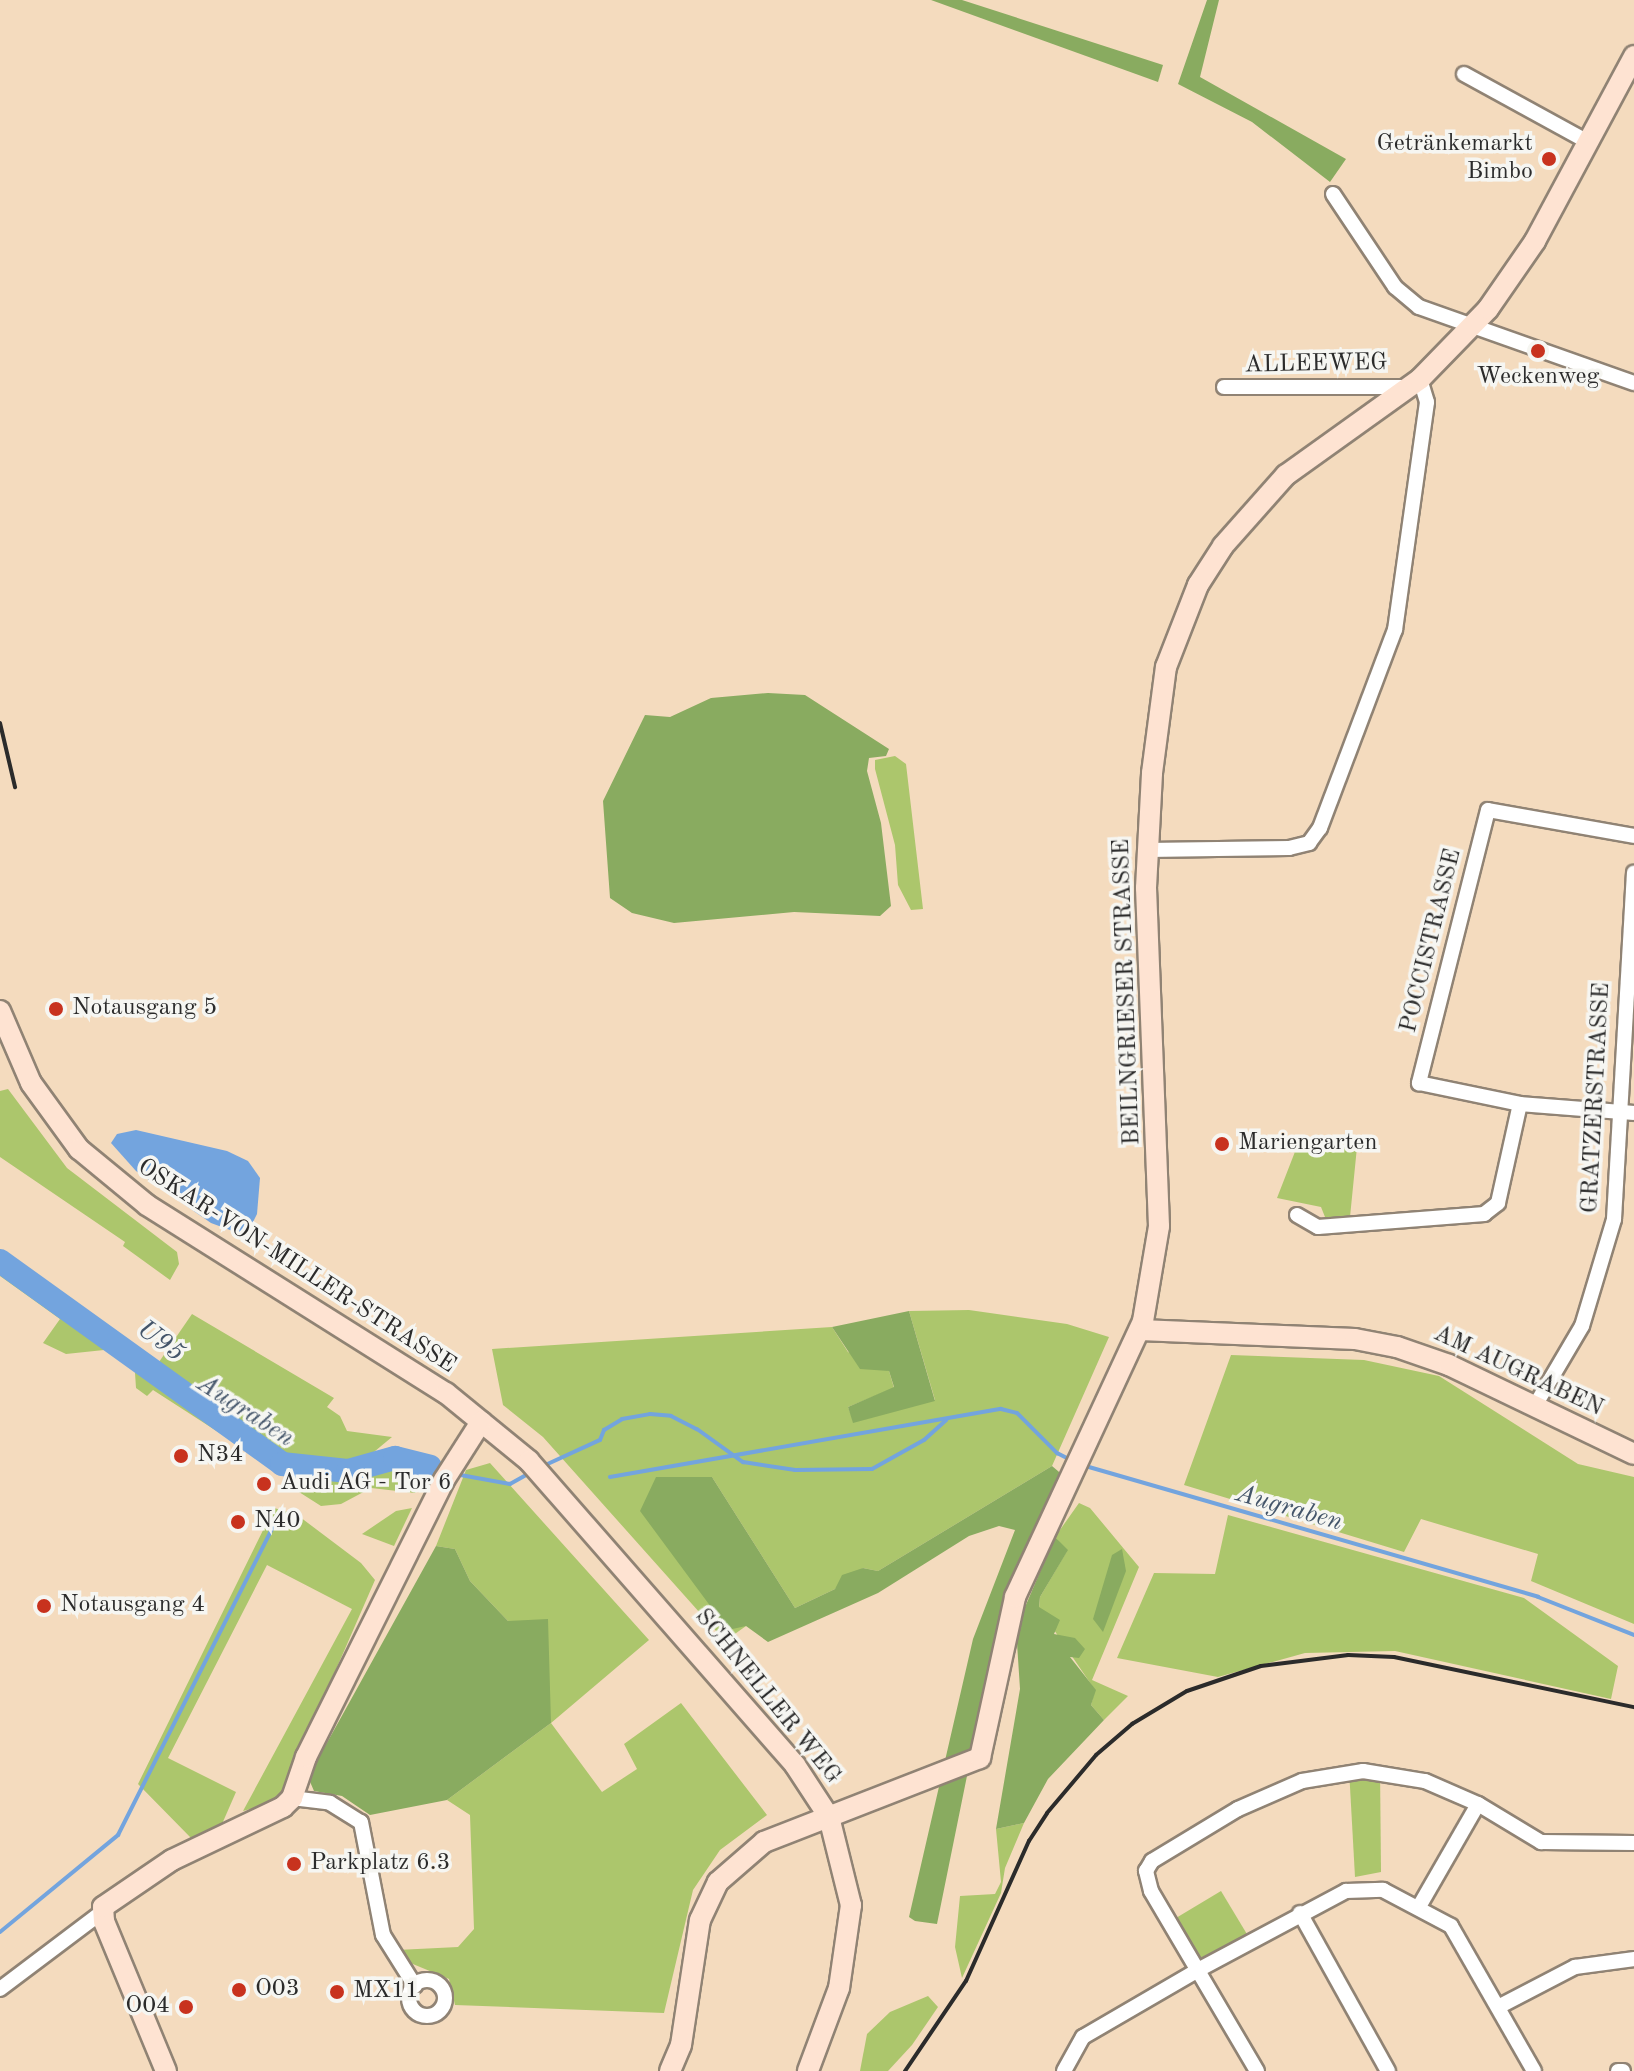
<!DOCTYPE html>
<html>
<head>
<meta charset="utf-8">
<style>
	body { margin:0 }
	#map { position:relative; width:1634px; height:2071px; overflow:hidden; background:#f4dbbe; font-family:"Old Standard TT",serif }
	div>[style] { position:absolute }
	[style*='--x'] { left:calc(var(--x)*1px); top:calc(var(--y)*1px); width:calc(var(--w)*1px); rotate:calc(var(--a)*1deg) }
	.green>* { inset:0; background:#acc66c; transform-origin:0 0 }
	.forest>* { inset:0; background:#89ab60 }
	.water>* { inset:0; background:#73a4de }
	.stream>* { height:4px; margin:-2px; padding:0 2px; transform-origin:2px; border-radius:2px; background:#73a4de }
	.river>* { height:24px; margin:-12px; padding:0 12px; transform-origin:12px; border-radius:12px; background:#73a4de }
	.roads { filter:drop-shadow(2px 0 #908374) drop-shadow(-2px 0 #908374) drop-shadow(0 2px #908374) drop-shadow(0 -2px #908374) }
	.street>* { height:14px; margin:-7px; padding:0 7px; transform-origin:7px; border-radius:7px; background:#fff }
	.street>.ring { margin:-7px; padding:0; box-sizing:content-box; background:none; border:14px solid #fff; border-radius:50% }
	.secondary>* { height:20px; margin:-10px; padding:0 10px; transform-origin:10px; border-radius:10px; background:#fee3d2 }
	.rail>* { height:4px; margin:-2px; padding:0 2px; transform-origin:2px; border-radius:2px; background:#2b2b2b }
	.dots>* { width:22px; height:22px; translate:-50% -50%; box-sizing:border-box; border:4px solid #f6f6f2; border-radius:50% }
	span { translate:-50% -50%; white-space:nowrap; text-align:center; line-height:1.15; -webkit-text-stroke:7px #f6f6f2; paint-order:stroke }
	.poi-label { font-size:24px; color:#2b2b2b }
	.right { translate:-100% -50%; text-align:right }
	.left { translate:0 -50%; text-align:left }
	.street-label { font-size:24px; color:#2b2b2b }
	.water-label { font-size:26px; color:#44556a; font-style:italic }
</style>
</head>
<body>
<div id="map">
	<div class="green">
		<i style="clip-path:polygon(895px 756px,906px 764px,923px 909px,911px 910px,898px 885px,895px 845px,875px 769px,875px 760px)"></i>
		<i style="clip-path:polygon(8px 1089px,67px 1168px,177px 1252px,179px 1264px,170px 1280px,123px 1246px,125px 1242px,0 1157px,0 1091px)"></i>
		<i style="clip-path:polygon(1298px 1144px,1357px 1147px,1350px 1217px,1325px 1217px,1321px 1207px,1277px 1198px)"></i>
		<i style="clip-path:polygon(0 1249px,118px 1332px,104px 1350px,66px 1354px,43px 1343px,60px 1319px,0 1276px)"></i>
		<i style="clip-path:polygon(969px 1310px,1067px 1324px,1109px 1337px,1052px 1466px,878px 1571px,863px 1568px,835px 1589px,795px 1608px,712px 1477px,746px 1626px,725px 1641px,543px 1437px,503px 1405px,492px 1349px,832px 1327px,848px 1352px,889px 1371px,894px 1388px,848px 1407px,854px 1422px,935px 1400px,909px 1311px)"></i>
		<i style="clip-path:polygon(192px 1314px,334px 1398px,327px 1407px,340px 1416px,347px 1431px,392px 1437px,351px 1471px,396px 1461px,429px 1471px,415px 1493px,371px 1488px,341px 1504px,321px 1506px,288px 1485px,291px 1479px,153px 1390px,147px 1396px,136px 1388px,135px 1373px,149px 1355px,159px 1362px)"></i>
		<i style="clip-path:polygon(1231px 1355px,1364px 1360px,1439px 1376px,1578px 1464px,1634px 1477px,1634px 1624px,1531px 1581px,1538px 1554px,1421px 1519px,1404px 1552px,1184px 1485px)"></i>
		<i style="clip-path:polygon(490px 1463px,649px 1640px,551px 1723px,602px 1792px,637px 1769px,624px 1744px,681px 1703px,767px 1815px,720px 1850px,693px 1890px,664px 2013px,455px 2005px,449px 1979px,408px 1962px,397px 1950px,458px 1947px,474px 1929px,470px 1815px,447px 1800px,551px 1723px,508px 1621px,470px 1581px,455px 1549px,436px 1546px,466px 1470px)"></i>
		<i style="clip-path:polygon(1079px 1503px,1090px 1508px,1139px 1567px,1092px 1680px,1128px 1696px,1104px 1720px,1091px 1705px,1095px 1690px,1039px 1608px,1040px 1597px,1067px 1551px,1055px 1537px)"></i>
		<i style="clip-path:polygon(274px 1508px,296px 1514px,361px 1563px,375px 1580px,283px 1791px,266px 1805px,243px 1811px,352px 1609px,267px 1565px,168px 1758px,236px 1792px,222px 1824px,191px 1838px,138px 1784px)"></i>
		<i style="clip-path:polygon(412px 1508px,394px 1546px,362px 1534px,396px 1511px)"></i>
		<i style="clip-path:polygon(1228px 1515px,1524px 1598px,1618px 1666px,1611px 1699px,1395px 1651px,1305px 1653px,1218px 1677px,1117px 1658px,1154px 1573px,1215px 1574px)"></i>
		<i style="clip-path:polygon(1380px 1768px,1381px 1872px,1355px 1877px,1349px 1769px)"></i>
		<i style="clip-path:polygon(1024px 1823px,1005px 1868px,1001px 1893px,962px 1978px,955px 1947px,960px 1896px,995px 1894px,1001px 1882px,996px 1829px)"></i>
		<i style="left:1221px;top:1891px;width:52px;height:52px;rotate:59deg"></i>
		<i style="clip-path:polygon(928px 1996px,938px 2007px,912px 2045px,888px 2071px,860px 2071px,867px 2034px,890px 2012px)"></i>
	</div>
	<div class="forest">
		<i style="clip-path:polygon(931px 0,962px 0,1163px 65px,1158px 82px)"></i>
		<i style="clip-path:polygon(1207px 0,1219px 0,1200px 77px,1346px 159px,1330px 182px,1252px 122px,1178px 84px)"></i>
		<i style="clip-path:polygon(768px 693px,805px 695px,889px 749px,886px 756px,869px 758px,867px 771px,881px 823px,891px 906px,880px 916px,794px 912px,674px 923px,632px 913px,610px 898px,603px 801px,645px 715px,670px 717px,711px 698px)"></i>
		<i style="clip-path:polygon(909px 1311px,935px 1401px,853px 1423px,848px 1407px,894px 1387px,889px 1371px,860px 1369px,832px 1327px)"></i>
		<i style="clip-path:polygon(1052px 1466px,1065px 1477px,1000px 1613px,937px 1924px,915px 1921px,909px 1917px,973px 1639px,1015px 1530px,999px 1526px,969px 1536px,878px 1593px,768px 1642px,746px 1626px,728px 1630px,640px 1511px,656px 1477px,712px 1477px,795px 1608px,835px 1589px,842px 1575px,863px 1568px,878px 1571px)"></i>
		<i style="clip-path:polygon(1055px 1537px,1068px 1550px,1040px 1597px,1039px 1607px,1060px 1620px,1054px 1634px,1075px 1638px,1085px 1649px,1079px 1658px,1070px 1657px,1096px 1690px,1091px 1705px,1104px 1720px,1048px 1779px,1024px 1823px,996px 1829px,1020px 1689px,1016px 1628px)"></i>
		<i style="clip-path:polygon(436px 1546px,455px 1549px,470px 1581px,508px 1621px,548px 1619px,551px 1723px,447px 1800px,370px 1815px,342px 1796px,314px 1791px,308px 1777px)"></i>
		<i style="clip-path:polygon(1122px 1549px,1126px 1571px,1103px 1632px,1093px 1619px,1112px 1555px)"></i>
	</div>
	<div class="water">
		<i style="clip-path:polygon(136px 1130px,227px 1151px,248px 1161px,260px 1178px,257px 1214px,246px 1236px,211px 1223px,136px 1171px,111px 1143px,117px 1134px)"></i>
	</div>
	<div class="stream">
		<i style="--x:0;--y:1260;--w:138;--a:35.9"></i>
		<i style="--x:143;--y:1364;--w:171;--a:35.7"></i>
		<i style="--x:282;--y:1464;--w:66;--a:6.1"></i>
		<i style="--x:348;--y:1471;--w:49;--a:-15.5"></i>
		<i style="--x:395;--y:1458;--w:49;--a:14.3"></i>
		<i style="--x:1082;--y:1465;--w:475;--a:16.1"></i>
		<i style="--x:1538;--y:1597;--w:103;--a:21.6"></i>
		<i style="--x:541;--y:1467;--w:65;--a:-24.6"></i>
		<i style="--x:600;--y:1440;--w:11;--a:-68"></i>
		<i style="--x:604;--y:1430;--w:21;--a:-31"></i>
		<i style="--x:622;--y:1419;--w:28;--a:-10"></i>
		<i style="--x:650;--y:1414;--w:21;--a:5"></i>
		<i style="--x:671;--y:1416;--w:29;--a:27"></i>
		<i style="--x:697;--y:1429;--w:57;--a:35.7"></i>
		<i style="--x:743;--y:1462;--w:53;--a:8.7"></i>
		<i style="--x:795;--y:1470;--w:77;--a:-0.7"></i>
		<i style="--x:872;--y:1469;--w:60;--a:-29.1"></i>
		<i style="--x:924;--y:1440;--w:30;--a:-42"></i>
		<i style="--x:455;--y:1474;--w:56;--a:10.3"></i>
		<i style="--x:510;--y:1484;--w:23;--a:-29"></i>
		<i style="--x:610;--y:1477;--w:397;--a:-9.9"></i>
		<i style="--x:1001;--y:1409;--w:16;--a:14"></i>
		<i style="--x:1017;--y:1413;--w:57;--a:45"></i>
		<i style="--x:1057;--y:1453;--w:16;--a:27"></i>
		<i style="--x:295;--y:1484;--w:17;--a:-65"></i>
		<i style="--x:0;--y:1932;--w:153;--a:-39.4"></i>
		<i style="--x:118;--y:1835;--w:360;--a:-63.3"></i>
	</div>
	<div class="river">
		<i style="--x:0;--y:1261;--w:347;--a:35.7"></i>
		<i style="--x:282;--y:1464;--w:66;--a:6.1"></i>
		<i style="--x:348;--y:1471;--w:49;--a:-15.5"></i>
		<i style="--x:395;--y:1458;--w:36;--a:14"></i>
	</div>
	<div class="roads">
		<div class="street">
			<i style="--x:1464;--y:74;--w:141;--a:28.7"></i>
			<i style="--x:1333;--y:194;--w:112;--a:56.3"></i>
			<i style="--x:1395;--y:287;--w:31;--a:40"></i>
			<i style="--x:1419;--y:307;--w:228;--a:19.5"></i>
			<i style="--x:1224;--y:387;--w:185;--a:0"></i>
			<i style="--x:1634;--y:836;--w:148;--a:-169.9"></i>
			<i style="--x:1488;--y:810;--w:282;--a:104.2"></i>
			<i style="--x:1419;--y:1083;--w:103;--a:11.7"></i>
			<i style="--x:1520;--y:1104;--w:114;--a:4.5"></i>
			<i style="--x:1147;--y:850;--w:142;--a:-0.8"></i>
			<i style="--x:1289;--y:848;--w:21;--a:-14"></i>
			<i style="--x:1309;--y:843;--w:19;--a:-54"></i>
			<i style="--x:1320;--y:828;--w:212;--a:-69.3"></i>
			<i style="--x:1395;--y:630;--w:230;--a:-82"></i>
			<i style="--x:1427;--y:402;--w:24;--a:-107"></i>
			<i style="--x:1297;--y:1215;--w:24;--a:30"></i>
			<i style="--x:1318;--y:1227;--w:167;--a:-4.5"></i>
			<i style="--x:1484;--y:1214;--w:18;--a:-38"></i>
			<i style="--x:1498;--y:1203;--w:101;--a:-77.5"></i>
			<i style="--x:1536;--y:1404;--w:91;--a:-59.5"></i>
			<i style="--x:1582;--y:1326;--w:112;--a:-73.3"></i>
			<i style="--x:1614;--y:1219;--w:347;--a:-86.7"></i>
			<i style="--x:292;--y:1798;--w:38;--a:7"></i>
			<i style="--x:330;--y:1803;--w:36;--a:32"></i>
			<i style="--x:361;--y:1822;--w:115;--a:79"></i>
			<i style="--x:383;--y:1935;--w:60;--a:57.9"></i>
			<i style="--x:1420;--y:1905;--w:116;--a:-60.1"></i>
			<i style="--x:1300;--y:1913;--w:181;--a:60.9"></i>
			<i class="ring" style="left:409px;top:1980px;width:22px;height:22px"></i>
			<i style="--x:0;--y:1989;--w:126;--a:-37"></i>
			<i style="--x:1500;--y:2006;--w:85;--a:-27.5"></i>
			<i style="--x:1575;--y:1967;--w:60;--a:-7.7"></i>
			<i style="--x:1064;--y:2071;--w:39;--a:-61"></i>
			<i style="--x:1083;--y:2037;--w:133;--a:-30.2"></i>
			<i style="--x:1198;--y:1970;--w:168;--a:-28.1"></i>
			<i style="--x:1346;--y:1891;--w:37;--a:-2"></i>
			<i style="--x:1383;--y:1890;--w:77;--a:27.9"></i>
			<i style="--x:1451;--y:1926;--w:167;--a:60.2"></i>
			<i style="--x:1257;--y:2071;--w:209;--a:-120.5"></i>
			<i style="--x:1151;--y:1891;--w:21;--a:-104"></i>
			<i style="--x:1146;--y:1871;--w:12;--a:-59"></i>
			<i style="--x:1152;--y:1861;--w:100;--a:-31.2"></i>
			<i style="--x:1238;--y:1809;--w:70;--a:-23.6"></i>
			<i style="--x:1302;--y:1781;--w:62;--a:-9.3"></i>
			<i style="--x:1363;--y:1771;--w:63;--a:9.2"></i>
			<i style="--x:1425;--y:1781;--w:58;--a:23.5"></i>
			<i style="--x:1478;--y:1804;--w:74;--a:31.1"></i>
			<i style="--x:1541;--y:1842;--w:93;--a:0.6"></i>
			<i style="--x:1618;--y:2071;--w:5;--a:0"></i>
		</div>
		<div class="secondary">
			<i style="--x:0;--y:1011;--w:78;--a:66.7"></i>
			<i style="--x:31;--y:1083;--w:82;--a:54"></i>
			<i style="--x:79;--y:1149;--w:88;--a:39.5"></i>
			<i style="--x:147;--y:1205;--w:353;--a:32.2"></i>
			<i style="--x:446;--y:1393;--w:107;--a:39.3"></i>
			<i style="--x:529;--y:1461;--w:404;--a:48.8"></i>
			<i style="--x:795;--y:1765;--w:62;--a:56.8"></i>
			<i style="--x:829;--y:1817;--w:91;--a:76"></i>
			<i style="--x:851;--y:1905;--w:84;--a:98.2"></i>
			<i style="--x:839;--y:1988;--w:89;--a:110.5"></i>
			<i style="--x:1140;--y:1330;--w:215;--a:2.4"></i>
			<i style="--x:1355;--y:1339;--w:43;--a:10.8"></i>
			<i style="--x:1397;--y:1347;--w:55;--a:19.1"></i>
			<i style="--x:1449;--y:1365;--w:205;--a:25.7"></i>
			<i style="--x:166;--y:2071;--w:162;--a:-112.5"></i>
			<i style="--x:104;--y:1921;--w:14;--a:-94"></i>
			<i style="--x:103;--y:1907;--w:83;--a:-34.3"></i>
			<i style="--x:172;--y:1860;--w:123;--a:-25.5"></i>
			<i style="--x:283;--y:1807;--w:13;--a:-45"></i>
			<i style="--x:292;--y:1798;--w:43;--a:-71.1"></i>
			<i style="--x:306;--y:1757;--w:309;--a:-63.5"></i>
			<i style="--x:444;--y:1480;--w:69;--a:-57.5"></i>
			<i style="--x:670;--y:2071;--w:28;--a:-67"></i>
			<i style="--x:681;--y:2045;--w:126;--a:-81.4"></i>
			<i style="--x:700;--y:1920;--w:42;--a:-64.7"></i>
			<i style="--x:718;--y:1882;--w:61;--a:-41"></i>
			<i style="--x:764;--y:1842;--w:232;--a:-21.3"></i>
			<i style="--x:980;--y:1758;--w:165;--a:-77.7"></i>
			<i style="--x:1015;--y:1597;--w:304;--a:-65.1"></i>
			<i style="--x:1143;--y:1321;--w:96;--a:-80.4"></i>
			<i style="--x:1159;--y:1226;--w:338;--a:-92.2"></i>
			<i style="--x:1146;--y:888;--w:115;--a:-87"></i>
			<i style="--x:1152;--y:773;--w:107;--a:-82.5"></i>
			<i style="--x:1166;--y:667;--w:88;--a:-68.7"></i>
			<i style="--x:1198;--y:585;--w:46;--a:-57.3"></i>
			<i style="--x:1223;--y:546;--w:95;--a:-48.4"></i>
			<i style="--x:1286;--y:475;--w:165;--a:-35.6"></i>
			<i style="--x:1420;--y:379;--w:98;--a:-45.8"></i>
			<i style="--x:1488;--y:309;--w:83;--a:-55.3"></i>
			<i style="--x:1535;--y:241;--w:210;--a:-61.8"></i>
		</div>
	</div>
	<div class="rail">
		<i style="--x:0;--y:723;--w:66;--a:76.8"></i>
		<i style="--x:905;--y:2071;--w:109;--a:-55.9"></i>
		<i style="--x:966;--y:1981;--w:154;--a:-65.8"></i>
		<i style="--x:1029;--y:1841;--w:33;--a:-57"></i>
		<i style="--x:1047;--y:1813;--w:76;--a:-49.8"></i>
		<i style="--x:1096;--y:1755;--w:48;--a:-40.7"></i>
		<i style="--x:1132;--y:1724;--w:64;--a:-31"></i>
		<i style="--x:1187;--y:1691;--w:78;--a:-18.7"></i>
		<i style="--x:1261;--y:1666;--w:88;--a:-7.2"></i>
		<i style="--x:1348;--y:1655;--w:46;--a:2.5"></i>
		<i style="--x:1394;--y:1657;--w:245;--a:11.8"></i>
	</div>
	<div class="dots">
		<i style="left:1549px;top:159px;background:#c8321e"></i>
		<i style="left:1538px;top:351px;background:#c8321e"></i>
		<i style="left:56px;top:1009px;background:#c8321e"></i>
		<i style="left:1222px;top:1144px;background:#c8321e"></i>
		<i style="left:181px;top:1456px;background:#c8321e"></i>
		<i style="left:264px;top:1484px;background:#c8321e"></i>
		<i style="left:238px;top:1522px;background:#c8321e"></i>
		<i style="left:44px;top:1606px;background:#c8321e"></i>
		<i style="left:294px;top:1864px;background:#c8321e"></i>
		<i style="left:239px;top:1990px;background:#c8321e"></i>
		<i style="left:337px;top:1992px;background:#c8321e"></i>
		<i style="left:186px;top:2007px;background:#c8321e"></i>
	</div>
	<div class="poi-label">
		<span class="right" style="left:1533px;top:159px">Getränkemarkt<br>Bimbo</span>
		<span style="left:1538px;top:378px">Weckenweg</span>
		<span class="left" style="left:72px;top:1009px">Notausgang 5</span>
		<span class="left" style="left:1238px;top:1144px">Mariengarten</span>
		<span class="left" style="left:197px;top:1456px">N34</span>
		<span class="left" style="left:280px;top:1484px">Audi AG - Tor 6</span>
		<span class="left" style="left:254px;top:1522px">N40</span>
		<span class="left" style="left:60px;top:1606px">Notausgang 4</span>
		<span class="left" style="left:310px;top:1864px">Parkplatz 6.3</span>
		<span class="left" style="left:255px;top:1990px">O03</span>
		<span class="left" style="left:353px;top:1992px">MX11</span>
		<span class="right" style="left:170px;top:2007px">O04</span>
	</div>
	<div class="street-label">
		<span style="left:1316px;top:365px;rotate:-1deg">ALLEEWEG</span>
		<span style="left:1432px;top:941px;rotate:-76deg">POCCISTRASSE</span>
		<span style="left:1128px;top:992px;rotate:-92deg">BEILNGRIESER STRASSE</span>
		<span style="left:1597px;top:1098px;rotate:-87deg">GRATZERSTRASSE</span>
		<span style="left:296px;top:1267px;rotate:33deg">OSKAR-VON-MILLER-STRASSE</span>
		<span style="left:1518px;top:1372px;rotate:25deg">AM AUGRABEN</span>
		<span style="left:767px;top:1697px;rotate:51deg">SCHNELLER WEG</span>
	</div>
	<div class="water-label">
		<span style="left:160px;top:1342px;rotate:36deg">U95</span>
		<span style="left:245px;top:1412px;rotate:33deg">Augraben</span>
		<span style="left:1289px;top:1509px;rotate:16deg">Augraben</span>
	</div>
</div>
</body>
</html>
